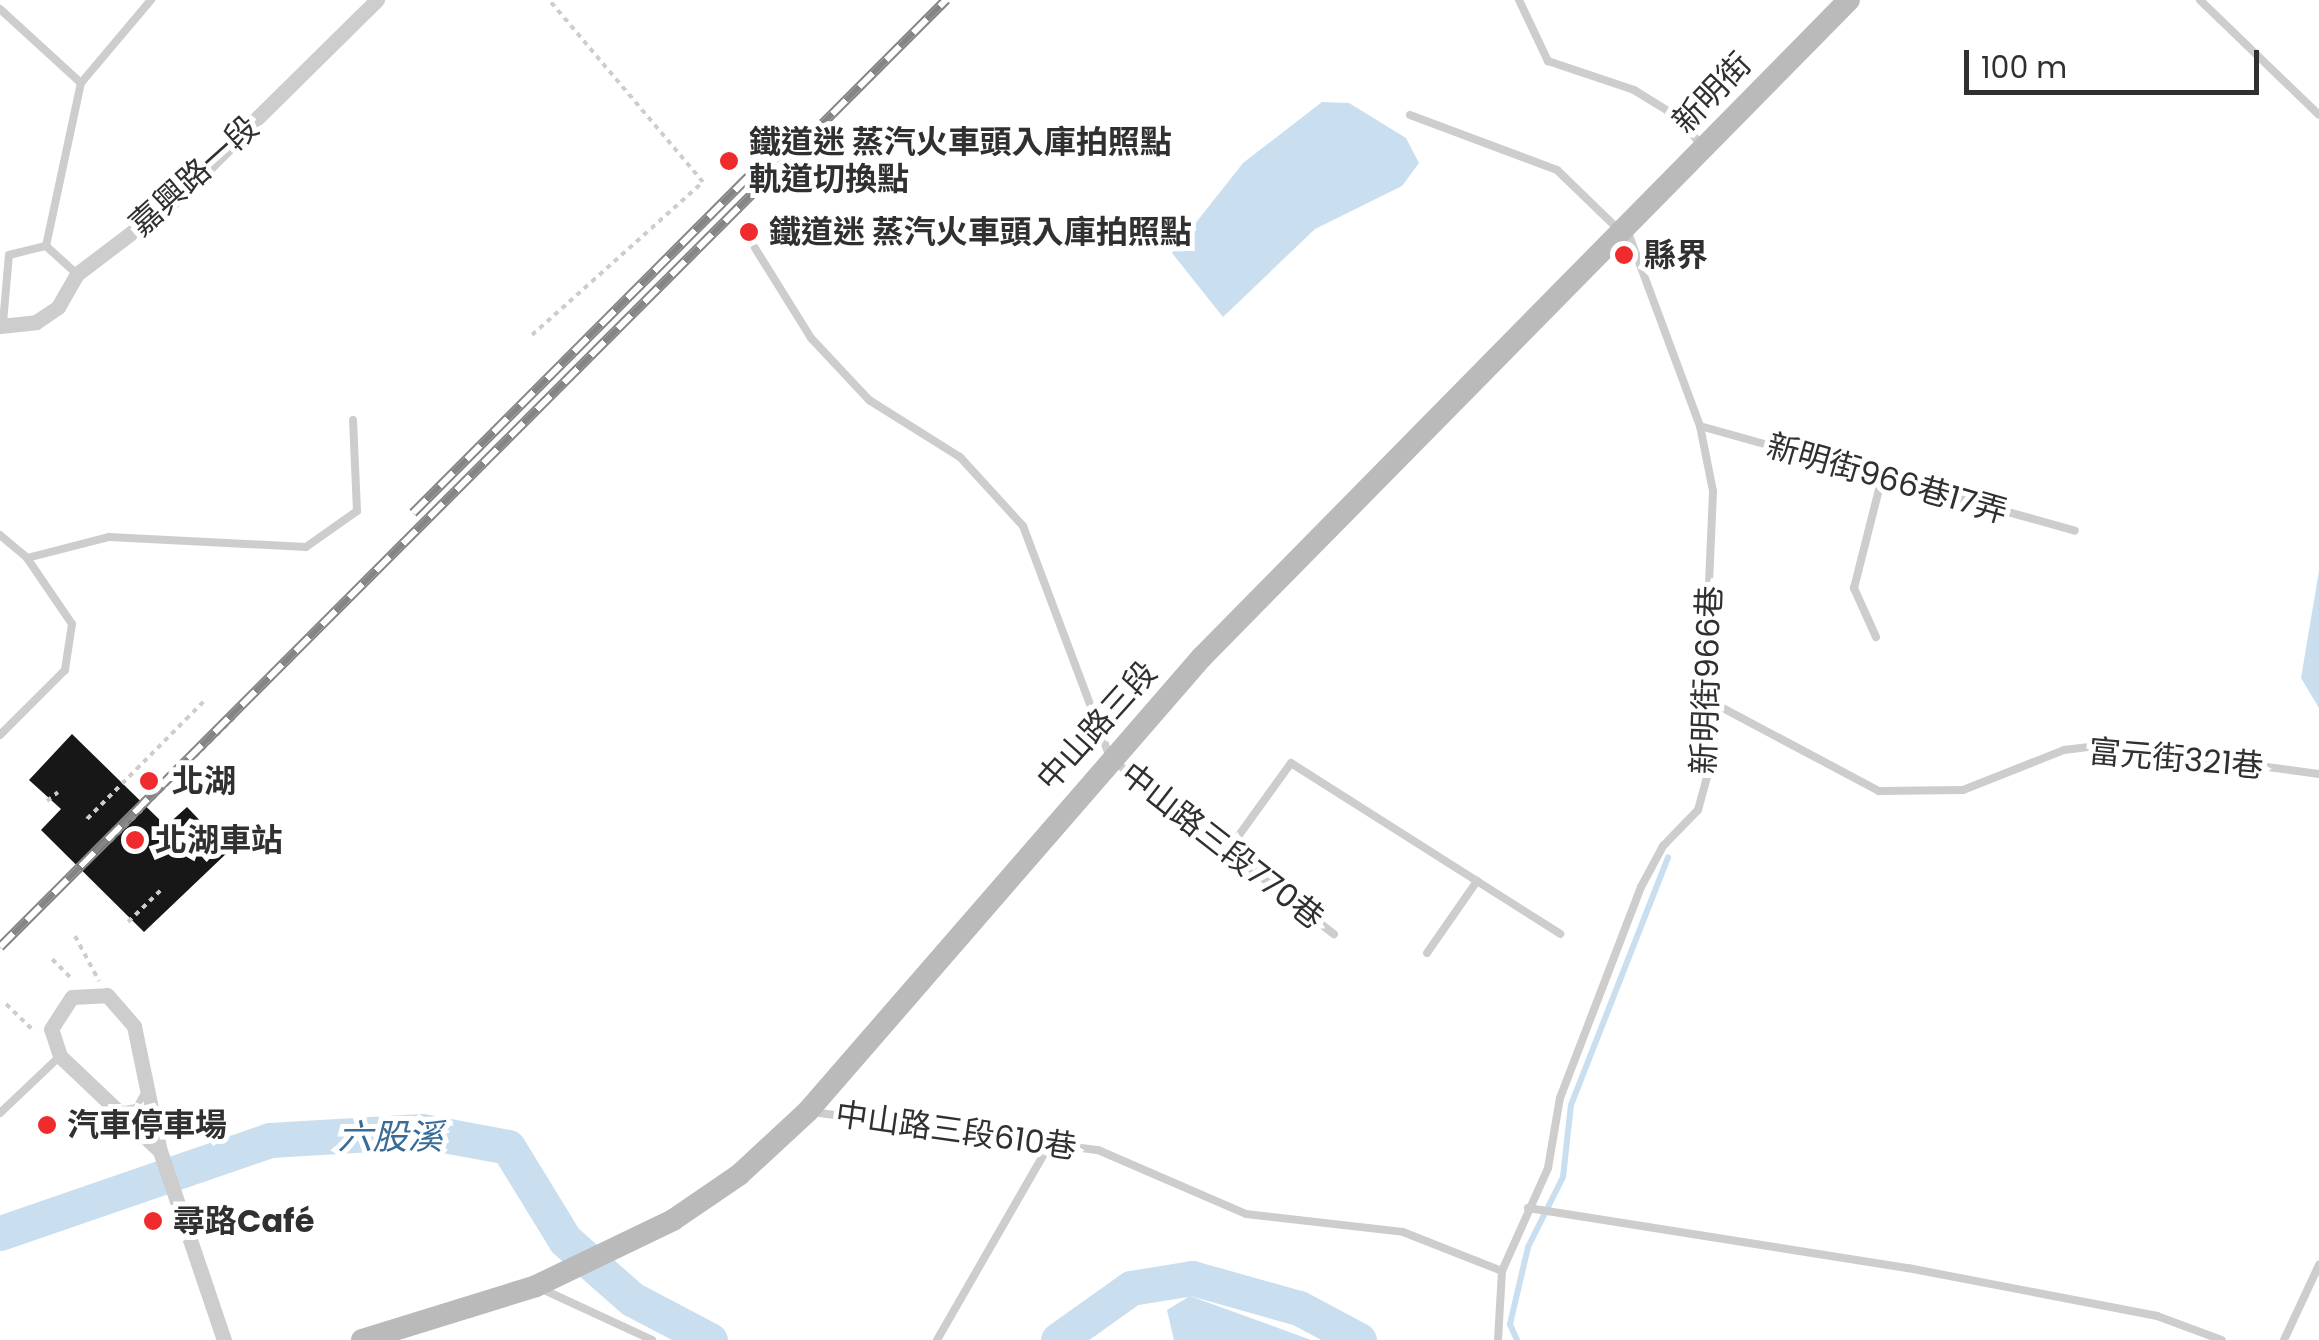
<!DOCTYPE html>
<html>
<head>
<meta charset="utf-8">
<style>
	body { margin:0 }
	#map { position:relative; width:2319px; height:1340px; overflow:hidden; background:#fff; font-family:Poppins,"Noto Sans TC",sans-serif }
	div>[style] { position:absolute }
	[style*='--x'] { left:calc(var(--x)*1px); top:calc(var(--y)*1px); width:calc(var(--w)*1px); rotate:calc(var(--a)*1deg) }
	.water>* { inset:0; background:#c9deef }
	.stream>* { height:6px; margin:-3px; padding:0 3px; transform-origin:3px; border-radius:3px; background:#c9deef }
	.river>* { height:35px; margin:-17.5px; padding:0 17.5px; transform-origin:17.5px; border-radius:17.5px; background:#c9deef }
	.building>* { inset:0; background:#171717 }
	.path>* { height:4px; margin-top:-2px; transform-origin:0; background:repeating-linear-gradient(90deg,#cdcdcd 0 5px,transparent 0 10px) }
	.lane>* { height:8px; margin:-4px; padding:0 4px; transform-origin:4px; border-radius:4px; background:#cdcdcd }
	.street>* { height:15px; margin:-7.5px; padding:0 7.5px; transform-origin:7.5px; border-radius:7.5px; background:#cdcdcd }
	.secondary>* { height:22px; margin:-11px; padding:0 11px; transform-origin:11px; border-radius:11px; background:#bababa }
	.rail>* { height:10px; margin-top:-5px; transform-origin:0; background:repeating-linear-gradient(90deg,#fff 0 19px,#858585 0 38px); box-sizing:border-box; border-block:2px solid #858585 }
	.dots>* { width:28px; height:28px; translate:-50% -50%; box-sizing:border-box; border:5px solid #fff; border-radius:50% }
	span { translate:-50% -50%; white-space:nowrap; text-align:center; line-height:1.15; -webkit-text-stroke:10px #fff; paint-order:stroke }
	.street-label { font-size:32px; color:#303030 }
	.poi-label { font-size:32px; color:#303030; font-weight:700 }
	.left { translate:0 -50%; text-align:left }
	.water-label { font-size:35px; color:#396d98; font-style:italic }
	.scale { position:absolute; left:1964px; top:50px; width:295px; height:45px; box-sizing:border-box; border:5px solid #303030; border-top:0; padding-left:12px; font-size:30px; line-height:35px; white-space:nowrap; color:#303030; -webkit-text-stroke:8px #fff; paint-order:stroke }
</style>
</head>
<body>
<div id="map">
	<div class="water">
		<i style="clip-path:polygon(1322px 102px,1349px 103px,1406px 138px,1419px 163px,1402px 186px,1315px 229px,1223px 317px,1172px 253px,1243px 163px)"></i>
		<i style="clip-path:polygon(2319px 571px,2319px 708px,2301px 678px)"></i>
		<i style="clip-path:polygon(1190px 1296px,1311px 1340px,1174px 1340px,1167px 1310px)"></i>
	</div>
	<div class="stream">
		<i style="--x:1517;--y:1340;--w:17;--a:-114"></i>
		<i style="--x:1510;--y:1324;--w:79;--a:-76.8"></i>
		<i style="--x:1528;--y:1247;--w:78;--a:-63.4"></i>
		<i style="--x:1563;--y:1177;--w:72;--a:-83.7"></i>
		<i style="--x:1571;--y:1105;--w:266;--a:-68.6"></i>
	</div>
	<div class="river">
		<i style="--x:0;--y:1233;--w:286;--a:-19"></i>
		<i style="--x:270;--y:1140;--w:152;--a:-3.4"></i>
		<i style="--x:422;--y:1131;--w:87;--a:10.5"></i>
		<i style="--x:508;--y:1147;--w:109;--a:58.5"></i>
		<i style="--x:565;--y:1240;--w:89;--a:41.4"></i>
		<i style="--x:632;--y:1299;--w:88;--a:27.7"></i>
		<i style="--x:1058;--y:1340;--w:90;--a:-35.5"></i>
		<i style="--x:1131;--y:1288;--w:62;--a:-9.3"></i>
		<i style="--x:1192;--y:1278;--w:111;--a:15.7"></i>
		<i style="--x:1299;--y:1308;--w:68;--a:28.1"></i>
	</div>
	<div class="building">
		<i style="clip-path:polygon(72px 734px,166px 826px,187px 807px,229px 851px,144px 932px,41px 830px,61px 809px,29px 780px)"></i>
	</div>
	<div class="path">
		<i style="--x:532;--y:335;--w:229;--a:-41.8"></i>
		<i style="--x:703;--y:182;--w:238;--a:-130.2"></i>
		<i style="--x:47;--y:801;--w:14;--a:-39"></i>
		<i style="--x:87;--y:819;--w:170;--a:-45.2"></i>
		<i style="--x:110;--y:841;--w:177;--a:-44.8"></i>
		<i style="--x:128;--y:922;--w:45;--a:-44.1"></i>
		<i style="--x:75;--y:936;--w:51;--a:61.9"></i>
		<i style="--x:52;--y:959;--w:30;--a:45"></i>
		<i style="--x:6;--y:1004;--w:40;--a:44"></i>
	</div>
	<div class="lane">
		<i style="--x:1519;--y:0;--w:68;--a:64.6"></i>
		<i style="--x:1548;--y:61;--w:91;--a:18.6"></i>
		<i style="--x:1634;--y:90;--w:55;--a:31.7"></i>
		<i style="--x:1681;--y:119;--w:35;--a:53"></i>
		<i style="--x:2200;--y:0;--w:165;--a:44"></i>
		<i style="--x:0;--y:9;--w:110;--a:42.4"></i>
		<i style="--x:1410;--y:115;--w:157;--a:20.5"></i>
		<i style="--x:1557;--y:170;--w:85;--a:44"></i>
		<i style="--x:46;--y:246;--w:167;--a:-77.9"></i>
		<i style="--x:81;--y:83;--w:109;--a:-49.9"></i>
		<i style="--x:755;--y:248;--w:106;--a:58.1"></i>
		<i style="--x:811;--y:338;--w:85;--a:46.9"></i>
		<i style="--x:869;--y:400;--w:107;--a:32.1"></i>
		<i style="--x:960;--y:457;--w:93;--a:47.6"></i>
		<i style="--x:1023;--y:526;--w:248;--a:69.4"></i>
		<i style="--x:1110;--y:758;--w:285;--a:38.2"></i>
		<i style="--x:3;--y:323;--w:68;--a:-85"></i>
		<i style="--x:9;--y:255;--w:38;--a:-14"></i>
		<i style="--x:46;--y:246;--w:42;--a:42.1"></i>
		<i style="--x:1700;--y:426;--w:389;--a:15.6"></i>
		<i style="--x:0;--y:535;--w:35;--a:40"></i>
		<i style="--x:27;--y:558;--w:80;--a:55.7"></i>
		<i style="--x:72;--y:624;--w:47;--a:98.7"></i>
		<i style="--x:65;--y:670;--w:92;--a:135"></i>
		<i style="--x:27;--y:558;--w:85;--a:-14.4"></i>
		<i style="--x:109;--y:537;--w:197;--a:2.9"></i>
		<i style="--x:306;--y:547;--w:62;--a:-35.2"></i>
		<i style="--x:357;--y:511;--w:91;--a:-92.5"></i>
		<i style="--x:1876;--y:637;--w:54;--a:-114.2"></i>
		<i style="--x:1854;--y:588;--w:114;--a:-75.8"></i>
		<i style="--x:1704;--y:698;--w:198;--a:28"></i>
		<i style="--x:1879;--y:791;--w:84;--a:-0.7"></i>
		<i style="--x:1963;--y:790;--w:109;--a:-21.6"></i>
		<i style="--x:2064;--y:750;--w:38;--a:-7"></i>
		<i style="--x:2102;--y:745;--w:219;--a:7.6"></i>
		<i style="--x:1229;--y:849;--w:106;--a:-54.2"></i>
		<i style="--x:1291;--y:763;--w:319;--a:32.4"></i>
		<i style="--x:1427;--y:953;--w:88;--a:-55.2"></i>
		<i style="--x:118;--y:1111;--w:19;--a:-9"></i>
		<i style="--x:137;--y:1108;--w:17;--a:-62"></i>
		<i style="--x:812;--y:1112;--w:289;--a:7.6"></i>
		<i style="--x:1098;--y:1150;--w:161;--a:23.4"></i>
		<i style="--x:1246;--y:1214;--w:158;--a:6.5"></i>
		<i style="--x:1403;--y:1232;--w:106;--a:21.5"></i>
		<i style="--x:0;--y:1113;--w:83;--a:-43.5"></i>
		<i style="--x:1528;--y:1208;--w:385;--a:9"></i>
		<i style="--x:1908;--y:1268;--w:254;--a:10.9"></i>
		<i style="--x:2157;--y:1316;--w:69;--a:20.3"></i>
		<i style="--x:544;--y:1290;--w:119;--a:24.8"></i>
		<i style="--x:937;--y:1340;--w:231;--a:-60.1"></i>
		<i style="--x:1498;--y:1340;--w:69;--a:-86.7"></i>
		<i style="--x:1502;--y:1271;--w:113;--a:-65.9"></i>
		<i style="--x:1548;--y:1168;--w:71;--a:-80.3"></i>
		<i style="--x:1560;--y:1098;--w:226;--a:-69"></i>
		<i style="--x:1641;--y:887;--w:47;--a:-61.8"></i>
		<i style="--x:1663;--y:846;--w:50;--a:-45.8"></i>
		<i style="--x:1698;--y:810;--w:46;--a:-74.7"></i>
		<i style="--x:1710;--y:766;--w:68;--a:-95"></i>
		<i style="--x:1704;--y:698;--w:207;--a:-87.5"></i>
		<i style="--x:1713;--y:491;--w:66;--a:-101.3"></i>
		<i style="--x:1700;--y:426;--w:207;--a:-110.4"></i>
		<i style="--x:2284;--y:1340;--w:83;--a:-65"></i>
	</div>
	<div class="street">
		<i style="--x:0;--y:326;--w:36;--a:-6"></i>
		<i style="--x:36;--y:322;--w:27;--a:-34"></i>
		<i style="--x:58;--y:307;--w:38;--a:-60"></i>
		<i style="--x:77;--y:274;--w:119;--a:-37.2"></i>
		<i style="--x:172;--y:202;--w:288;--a:-44.6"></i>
		<i style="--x:160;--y:1151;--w:138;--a:-136.5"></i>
		<i style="--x:60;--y:1056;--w:28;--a:-108"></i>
		<i style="--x:51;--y:1029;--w:38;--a:-57"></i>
		<i style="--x:72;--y:997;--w:35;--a:-3"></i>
		<i style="--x:107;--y:995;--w:41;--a:48.9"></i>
		<i style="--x:134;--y:1026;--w:128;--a:78.3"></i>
		<i style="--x:160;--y:1151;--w:200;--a:71.3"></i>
	</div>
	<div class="secondary">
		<i style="--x:362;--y:1340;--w:182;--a:-17.2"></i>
		<i style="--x:536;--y:1286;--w:152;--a:-25.7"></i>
		<i style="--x:673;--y:1220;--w:80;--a:-34.3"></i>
		<i style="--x:739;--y:1175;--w:94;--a:-42.8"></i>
		<i style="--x:808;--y:1111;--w:601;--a:-49.05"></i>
		<i style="--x:1202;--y:657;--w:922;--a:-45.44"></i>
	</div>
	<div class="rail">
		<i style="--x:413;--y:513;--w:549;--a:-45.07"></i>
		<i style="--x:0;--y:947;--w:1339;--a:-45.03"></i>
	</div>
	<div class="dots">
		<i style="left:729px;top:161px;background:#ef2b2d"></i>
		<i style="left:749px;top:232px;background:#ef2b2d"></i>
		<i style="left:1624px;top:255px;background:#ef2b2d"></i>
		<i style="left:149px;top:781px;background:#ef2b2d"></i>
		<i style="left:135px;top:840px;background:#ef2b2d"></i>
		<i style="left:47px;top:1125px;background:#ef2b2d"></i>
		<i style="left:153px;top:1221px;background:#ef2b2d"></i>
	</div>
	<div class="street-label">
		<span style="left:1712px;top:93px;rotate:-46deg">新明街</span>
		<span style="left:194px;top:176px;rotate:-42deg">嘉興路一段</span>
		<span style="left:1887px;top:479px;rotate:16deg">新明街966巷17弄</span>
		<span style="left:1707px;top:680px;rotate:-88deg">新明街966巷</span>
		<span style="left:1097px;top:726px;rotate:-48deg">中山路三段</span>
		<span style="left:2176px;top:759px;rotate:5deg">富元街321巷</span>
		<span style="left:1222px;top:846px;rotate:38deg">中山路三段770巷</span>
		<span style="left:956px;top:1131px;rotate:8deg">中山路三段610巷</span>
	</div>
	<div class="poi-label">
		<span class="left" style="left:749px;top:161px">鐵道迷 蒸汽火車頭入庫拍照點<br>軌道切換點</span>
		<span class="left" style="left:769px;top:232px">鐵道迷 蒸汽火車頭入庫拍照點</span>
		<span class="left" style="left:1644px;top:255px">縣界</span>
		<span class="left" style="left:172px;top:781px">北湖</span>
		<span class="left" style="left:155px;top:840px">北湖車站</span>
		<span class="left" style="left:67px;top:1125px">汽車停車場</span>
		<span class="left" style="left:173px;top:1221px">尋路Café</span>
	</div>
	<div class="water-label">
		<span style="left:390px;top:1137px">六股溪</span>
	</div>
	<div class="scale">100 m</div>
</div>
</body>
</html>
